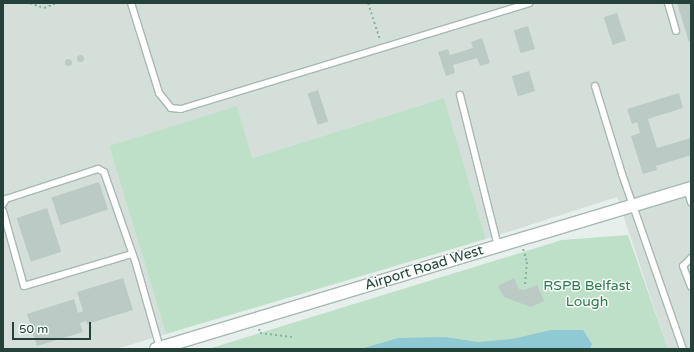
<!DOCTYPE html>
<html>
<head>
<meta charset="utf-8">
<style>
	body { margin:0 }
	#map { position:relative; width:694px; height:352px; overflow:hidden; background:#e6efeb; font-family:"Varela Round",sans-serif }
	div>[style] { position:absolute }
	[style*='--x'] { left:calc(var(--x)*1px); top:calc(var(--y)*1px); width:calc(var(--w)*1px); rotate:calc(var(--a)*1deg) }
	.built>* { inset:0; background:#d4dfda }
	.green>* { inset:0; background:#bfe0c8 }
	.water>* { inset:0; background:#8ec9d4 }
	.building>* { inset:0; background:#bbcac4; transform-origin:0 0 }
	.round { border-radius:50% }
	.path>* { height:2px; margin-top:-1px; transform-origin:0; background:repeating-linear-gradient(90deg,#86b3a5 0 2px,transparent 0 5px) }
	.roads { filter:drop-shadow(1px 0 #a8b8b2) drop-shadow(-1px 0 #a8b8b2) drop-shadow(0 1px #a8b8b2) drop-shadow(0 -1px #a8b8b2) }
	.service>* { height:6px; margin:-3px; padding:0 3px; transform-origin:3px; border-radius:3px; background:#fff }
	.tertiary>* { height:12px; margin:-6px; padding:0 6px; transform-origin:6px; border-radius:6px; background:#fff }
	span { translate:-50% -50%; white-space:nowrap; text-align:center; line-height:1.15; -webkit-text-stroke:3px #f7fbf9; paint-order:stroke }
	.street-label { font-size:14px; color:#24423a }
	.park-label { font-size:14px; color:#2d7a4b }
	.frame { position:absolute; inset:0; border:4px solid #24423a; pointer-events:none }
	.scale { position:absolute; left:12px; top:322px; width:79px; height:18px; box-sizing:border-box; border:2px solid #24423a; border-top:0; padding-left:5px; font-size:12px; line-height:14px; white-space:nowrap; color:#24423a; -webkit-text-stroke:3px #f7fbf9; paint-order:stroke }
</style>
</head>
<body>
<div id="map">
	<div class="built">
		<i style="clip-path:polygon(3px 3px,691px 3px,691px 349px,668px 349px,617px 197px,486px 239px,444px 98px,252px 158px,109px 146px,166px 334px,116px 349px,3px 349px)"></i>
	</div>
	<div class="green">
		<i style="clip-path:polygon(444px 98px,486px 239px,166px 334px,109px 146px,237px 106px,252px 158px)"></i>
		<i style="clip-path:polygon(628px 235px,668px 349px,208px 349px,562px 240px)"></i>
	</div>
	<div class="water">
		<i style="clip-path:polygon(551px 330px,583px 330px,592px 344px,590px 349px,361px 349px,398px 338px,445px 337px,478px 342px,512px 339px)"></i>
	</div>
	<div class="building">
		<i style="clip-path:polygon(677px 3px,691px 3px,691px 41px,689px 42px)"></i>
		<i style="left:617px;top:13px;width:29px;height:14px;rotate:72deg"></i>
		<i style="left:528px;top:26px;width:24px;height:15px;rotate:73deg"></i>
		<i style="clip-path:polygon(482px 38px,490px 63px,480px 66px,477px 58px,453px 65px,455px 73px,446px 76px,438px 52px,448px 49px,450px 55px,473px 48px,471px 42px)"></i>
		<i class="round" style="left:76.5px;top:54.5px;width:7px;height:7px"></i>
		<i class="round" style="left:64.5px;top:58.5px;width:7px;height:7px"></i>
		<i style="left:529px;top:71px;width:21px;height:18px;rotate:73deg"></i>
		<i style="left:318px;top:90px;width:33px;height:11px;rotate:72deg"></i>
		<i style="clip-path:polygon(679px 93px,683px 108px,648px 119px,657px 148px,691px 138px,691px 155px,656px 166px,657px 170px,643px 174px,631px 136px,640px 133px,637px 122px,632px 124px,627px 109px)"></i>
		<i style="left:99px;top:182px;width:29px;height:50px;rotate:72deg"></i>
		<i style="left:47px;top:208px;width:46px;height:32px;rotate:72deg"></i>
		<i style="clip-path:polygon(123px 278px,133px 310px,87px 324px,86px 321px,80px 323px,83px 332px,37px 346px,27px 314px,74px 299px,78px 313px,83px 311px,77px 292px)"></i>
		<i style="clip-path:polygon(514px 278px,519px 289px,524px 290px,537px 285px,544px 301px,531px 307px,504px 297px,498px 286px)"></i>
	</div>
	<div class="path">
		<i style="--x:30;--y:3;--w:15;--a:20"></i>
		<i style="--x:44;--y:8;--w:15;--a:-20"></i>
		<i style="--x:368;--y:3;--w:39;--a:72"></i>
		<i style="--x:523;--y:249;--w:14;--a:73"></i>
		<i style="--x:527;--y:262;--w:24;--a:95"></i>
		<i style="--x:259;--y:329;--w:4;--a:76"></i>
		<i style="--x:260;--y:333;--w:32;--a:7"></i>
	</div>
	<div class="roads">
		<div class="service">
			<i style="--x:131;--y:3;--w:94;--a:72.7"></i>
			<i style="--x:159;--y:93;--w:19;--a:51"></i>
			<i style="--x:171;--y:108;--w:10;--a:6"></i>
			<i style="--x:181;--y:109;--w:364;--a:-16.9"></i>
			<i style="--x:668;--y:3;--w:29;--a:74"></i>
			<i style="--x:595;--y:86;--w:92;--a:72.9"></i>
			<i style="--x:622;--y:174;--w:185;--a:70.8"></i>
			<i style="--x:460;--y:95;--w:156;--a:75.9"></i>
			<i style="--x:687;--y:189;--w:14;--a:73"></i>
			<i style="--x:3;--y:204;--w:6;--a:-59"></i>
			<i style="--x:6;--y:199;--w:97;--a:-18.1"></i>
			<i style="--x:98;--y:169;--w:7;--a:27"></i>
			<i style="--x:104;--y:172;--w:97;--a:70.8"></i>
			<i style="--x:136;--y:264;--w:87;--a:74.1"></i>
			<i style="--x:3;--y:211;--w:78;--a:74.4"></i>
			<i style="--x:24;--y:286;--w:113;--a:-16.5"></i>
			<i style="--x:691;--y:258;--w:11;--a:135"></i>
			<i style="--x:683;--y:266;--w:22;--a:69"></i>
		</div>
		<div class="tertiary">
			<i style="--x:156;--y:349;--w:559;--a:-16.75"></i>
		</div>
	</div>
	<div class="street-label">
		<span style="left:424px;top:268px;rotate:-17deg">Airport Road West</span>
	</div>
	<div class="park-label">
		<span style="left:587px;top:294px">RSPB Belfast<br>Lough</span>
	</div>
	<div class="frame"></div>
	<div class="scale">50 m</div>
</div>
</body>
</html>
